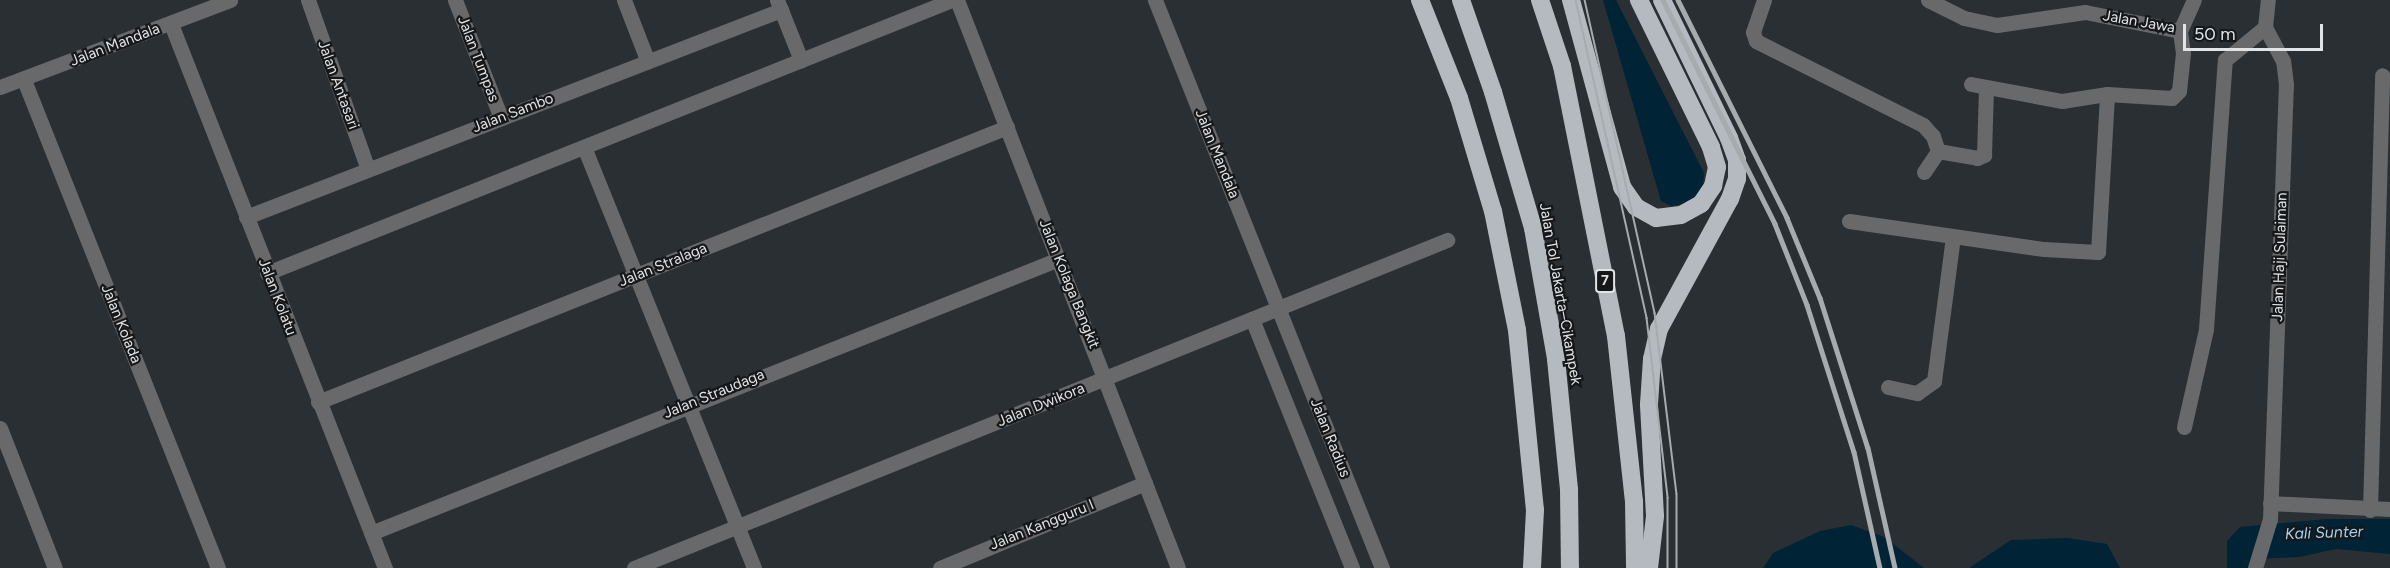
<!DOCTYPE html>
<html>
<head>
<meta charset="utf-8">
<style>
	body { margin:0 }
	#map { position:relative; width:2390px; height:568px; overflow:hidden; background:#2a2f33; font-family:Figtree,sans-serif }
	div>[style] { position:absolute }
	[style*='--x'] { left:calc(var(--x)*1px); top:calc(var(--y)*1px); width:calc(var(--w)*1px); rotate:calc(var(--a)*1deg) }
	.water>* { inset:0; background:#012336 }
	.minor>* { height:15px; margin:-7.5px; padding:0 7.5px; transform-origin:7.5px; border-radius:7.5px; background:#67696b }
	.motorway>* { height:18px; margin:-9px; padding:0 9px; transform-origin:9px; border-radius:9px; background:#b4babf }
	.tram>* { height:1.5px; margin:-0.75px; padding:0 0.75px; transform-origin:0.75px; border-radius:0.75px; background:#a7abae }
	.rail>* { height:4.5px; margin:-2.25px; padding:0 2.25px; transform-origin:2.25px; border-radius:2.25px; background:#a7abae }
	span { translate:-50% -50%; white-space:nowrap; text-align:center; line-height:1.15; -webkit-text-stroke:4.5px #151719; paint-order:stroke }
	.shield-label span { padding:2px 4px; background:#151719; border:2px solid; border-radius:4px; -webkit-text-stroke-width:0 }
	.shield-label { font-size:14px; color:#e0e4e6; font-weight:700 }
	.street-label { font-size:15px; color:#e0e4e6 }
	.water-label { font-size:16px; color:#a0d3f5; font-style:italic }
	.scale { position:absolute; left:2183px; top:24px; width:140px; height:27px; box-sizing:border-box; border:3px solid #e0e4e6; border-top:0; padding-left:8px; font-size:18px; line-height:21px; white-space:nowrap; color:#e0e4e6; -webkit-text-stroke:4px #151719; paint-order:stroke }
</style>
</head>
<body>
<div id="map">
	<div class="water">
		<i style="clip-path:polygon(1603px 0,1616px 0,1704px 173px,1703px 188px,1696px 199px,1684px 204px,1671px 206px,1661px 201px)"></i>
		<i style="clip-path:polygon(2327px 519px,2390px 519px,2390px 554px,2336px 549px,2299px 557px,2254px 559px,2251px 568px,2227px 568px,2227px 541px,2240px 527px)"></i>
		<i style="clip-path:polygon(1851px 525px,1884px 537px,1924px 568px,1763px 568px,1773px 553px,1820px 531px)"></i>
		<i style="clip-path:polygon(2068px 538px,2107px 544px,2120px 568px,1969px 568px,2011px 540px)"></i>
	</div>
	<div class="minor">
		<i style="--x:308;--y:0;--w:179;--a:70.5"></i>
		<i style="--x:455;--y:0;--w:127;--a:68.7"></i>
		<i style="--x:624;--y:0;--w:66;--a:68.8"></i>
		<i style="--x:777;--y:0;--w:65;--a:68.2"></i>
		<i style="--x:957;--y:0;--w:609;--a:68.74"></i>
		<i style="--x:1155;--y:0;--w:612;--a:68.22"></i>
		<i style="--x:1764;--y:0;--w:34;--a:109"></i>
		<i style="--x:1753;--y:32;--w:9;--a:72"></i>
		<i style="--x:1756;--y:41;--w:187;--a:26.7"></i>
		<i style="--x:1923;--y:125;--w:15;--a:48"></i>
		<i style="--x:1933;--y:136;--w:16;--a:72"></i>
		<i style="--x:1928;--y:0;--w:40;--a:26.6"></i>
		<i style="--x:1964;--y:18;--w:34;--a:12"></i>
		<i style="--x:1997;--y:25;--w:89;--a:-8.4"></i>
		<i style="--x:2085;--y:12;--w:97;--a:11.3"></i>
		<i style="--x:171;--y:24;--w:585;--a:68.53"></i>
		<i style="--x:24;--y:80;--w:525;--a:68.32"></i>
		<i style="--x:1971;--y:84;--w:93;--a:10.6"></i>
		<i style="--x:2062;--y:101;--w:46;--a:-8.8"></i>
		<i style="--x:2107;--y:94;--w:65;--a:3.5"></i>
		<i style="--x:2172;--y:98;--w:10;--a:-45"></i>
		<i style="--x:2179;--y:91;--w:38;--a:-84"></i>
		<i style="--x:2183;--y:53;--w:22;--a:-98"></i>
		<i style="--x:2180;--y:31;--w:34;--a:-66"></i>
		<i style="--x:0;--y:87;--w:246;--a:-20.7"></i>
		<i style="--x:584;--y:147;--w:454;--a:68"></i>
		<i style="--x:1924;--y:172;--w:25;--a:-56"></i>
		<i style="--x:1938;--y:151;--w:40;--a:10"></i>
		<i style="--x:1977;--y:158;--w:8;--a:-23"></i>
		<i style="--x:1984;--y:155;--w:67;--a:-88.3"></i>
		<i style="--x:246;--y:217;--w:574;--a:-21.15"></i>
		<i style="--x:1849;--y:221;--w:197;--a:8.2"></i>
		<i style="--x:2044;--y:249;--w:54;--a:3.2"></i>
		<i style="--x:2098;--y:252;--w:158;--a:-86.7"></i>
		<i style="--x:267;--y:273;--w:737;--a:-21.73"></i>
		<i style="--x:1252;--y:319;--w:268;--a:68.1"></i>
		<i style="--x:1888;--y:387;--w:30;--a:12"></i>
		<i style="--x:1917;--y:393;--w:21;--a:-35"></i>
		<i style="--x:1934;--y:381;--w:146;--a:-82.5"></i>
		<i style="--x:318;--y:402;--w:742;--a:-21.76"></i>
		<i style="--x:2184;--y:427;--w:100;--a:-77.3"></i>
		<i style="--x:2206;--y:329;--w:270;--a:-86"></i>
		<i style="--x:2225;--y:60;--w:52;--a:-39.5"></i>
		<i style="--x:0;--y:428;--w:150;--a:68.6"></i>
		<i style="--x:2270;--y:503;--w:120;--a:2.9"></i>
		<i style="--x:2370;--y:510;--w:435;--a:-88.4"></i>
		<i style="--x:371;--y:533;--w:741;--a:-21.72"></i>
		<i style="--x:634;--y:568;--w:877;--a:-21.97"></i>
		<i style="--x:940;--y:568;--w:222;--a:-22.5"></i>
		<i style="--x:2255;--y:568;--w:51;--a:-73"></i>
		<i style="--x:2270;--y:519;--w:435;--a:-87.9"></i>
		<i style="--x:2286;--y:84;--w:23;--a:-97"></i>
		<i style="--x:2283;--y:61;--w:38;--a:-118"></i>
		<i style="--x:2265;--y:27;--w:27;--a:-84"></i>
	</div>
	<div class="motorway">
		<i style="--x:1420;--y:0;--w:105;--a:68.3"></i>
		<i style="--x:1459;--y:98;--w:118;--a:73.3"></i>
		<i style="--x:1493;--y:211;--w:121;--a:78.6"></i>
		<i style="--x:1517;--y:330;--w:181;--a:84.3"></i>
		<i style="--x:1535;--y:510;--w:58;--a:93"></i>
		<i style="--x:1461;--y:0;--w:97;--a:70.8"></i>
		<i style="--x:1493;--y:92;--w:142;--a:73.6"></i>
		<i style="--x:1533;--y:228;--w:133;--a:80"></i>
		<i style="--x:1556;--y:359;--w:132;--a:84.3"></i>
		<i style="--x:1569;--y:490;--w:78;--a:89.3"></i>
		<i style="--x:1540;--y:0;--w:70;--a:71.6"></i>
		<i style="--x:1562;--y:66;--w:275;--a:78.7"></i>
		<i style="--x:1616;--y:336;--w:166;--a:83.8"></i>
		<i style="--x:1634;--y:501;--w:67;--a:89.1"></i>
		<i style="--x:1571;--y:0;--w:194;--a:74.7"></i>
		<i style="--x:1622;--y:187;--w:24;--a:55"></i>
		<i style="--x:1636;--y:207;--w:23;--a:29"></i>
		<i style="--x:1656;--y:218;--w:25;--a:-7"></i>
		<i style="--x:1681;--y:215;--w:23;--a:-29"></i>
		<i style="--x:1701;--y:204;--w:22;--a:-56"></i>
		<i style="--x:1713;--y:186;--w:19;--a:-78"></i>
		<i style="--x:1717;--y:167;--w:21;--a:-107"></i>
		<i style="--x:1711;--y:147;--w:164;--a:-116.1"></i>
		<i style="--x:1649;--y:568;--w:52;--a:-83.4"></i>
		<i style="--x:1655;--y:516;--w:112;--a:-93.1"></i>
		<i style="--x:1649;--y:404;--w:45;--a:-86.2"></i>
		<i style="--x:1652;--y:359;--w:31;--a:-77"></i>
		<i style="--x:1659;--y:329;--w:148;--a:-61.4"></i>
		<i style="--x:1730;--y:199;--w:21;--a:-71"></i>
		<i style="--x:1737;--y:179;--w:19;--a:-90"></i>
		<i style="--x:1737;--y:160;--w:23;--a:-110"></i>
		<i style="--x:1729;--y:138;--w:153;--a:-115.9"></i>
	</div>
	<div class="tram">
		<i style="--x:1576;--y:0;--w:326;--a:77.4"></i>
		<i style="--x:1647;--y:318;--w:181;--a:83.3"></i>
		<i style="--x:1668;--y:498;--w:70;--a:90"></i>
		<i style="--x:1585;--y:0;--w:321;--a:77.4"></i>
		<i style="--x:1655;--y:313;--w:182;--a:83.1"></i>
		<i style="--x:1677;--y:494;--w:74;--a:90"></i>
	</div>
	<div class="rail">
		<i style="--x:1663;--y:0;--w:250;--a:63.4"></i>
		<i style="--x:1775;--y:224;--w:87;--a:68.4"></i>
		<i style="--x:1807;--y:305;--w:154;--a:72.3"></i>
		<i style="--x:1854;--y:452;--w:119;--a:77.4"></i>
		<i style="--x:1678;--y:0;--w:244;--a:63.4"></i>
		<i style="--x:1787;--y:218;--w:87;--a:67.6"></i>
		<i style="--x:1820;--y:298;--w:157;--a:72.3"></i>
		<i style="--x:1868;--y:448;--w:123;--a:77.3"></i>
	</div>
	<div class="shield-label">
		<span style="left:1605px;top:281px">7</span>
	</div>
	<div class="street-label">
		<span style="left:2139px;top:22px;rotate:10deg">Jalan Jawa</span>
		<span style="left:115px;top:45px;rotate:-21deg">Jalan Mandala</span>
		<span style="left:478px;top:59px;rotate:69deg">Jalan Tumpas</span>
		<span style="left:338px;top:85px;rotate:70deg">Jalan Antasari</span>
		<span style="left:513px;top:113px;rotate:-21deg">Jalan Sambo</span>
		<span style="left:1217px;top:154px;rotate:68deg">Jalan Mandala</span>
		<span style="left:2280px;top:257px;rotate:-88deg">Jalan Haji Sulaiman</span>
		<span style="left:663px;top:265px;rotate:-22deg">Jalan Stralaga</span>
		<span style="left:1069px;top:284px;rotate:68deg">Jalan Kolaga Bangkit</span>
		<span style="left:1560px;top:294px;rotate:80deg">Jalan Tol Jakarta–Cikampek</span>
		<span style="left:277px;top:297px;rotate:69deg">Jalan Kolatu</span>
		<span style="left:121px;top:324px;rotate:68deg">Jalan Kolada</span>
		<span style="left:714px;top:394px;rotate:-22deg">Jalan Straudaga</span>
		<span style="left:1041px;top:405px;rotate:-22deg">Jalan Dwikora</span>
		<span style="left:1330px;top:438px;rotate:68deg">Jalan Radius</span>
		<span style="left:1042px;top:525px;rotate:-22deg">Jalan Kangguru I</span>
	</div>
	<div class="water-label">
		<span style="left:2324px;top:533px;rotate:-2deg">Kali Sunter</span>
	</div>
	<div class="scale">50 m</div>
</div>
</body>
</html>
